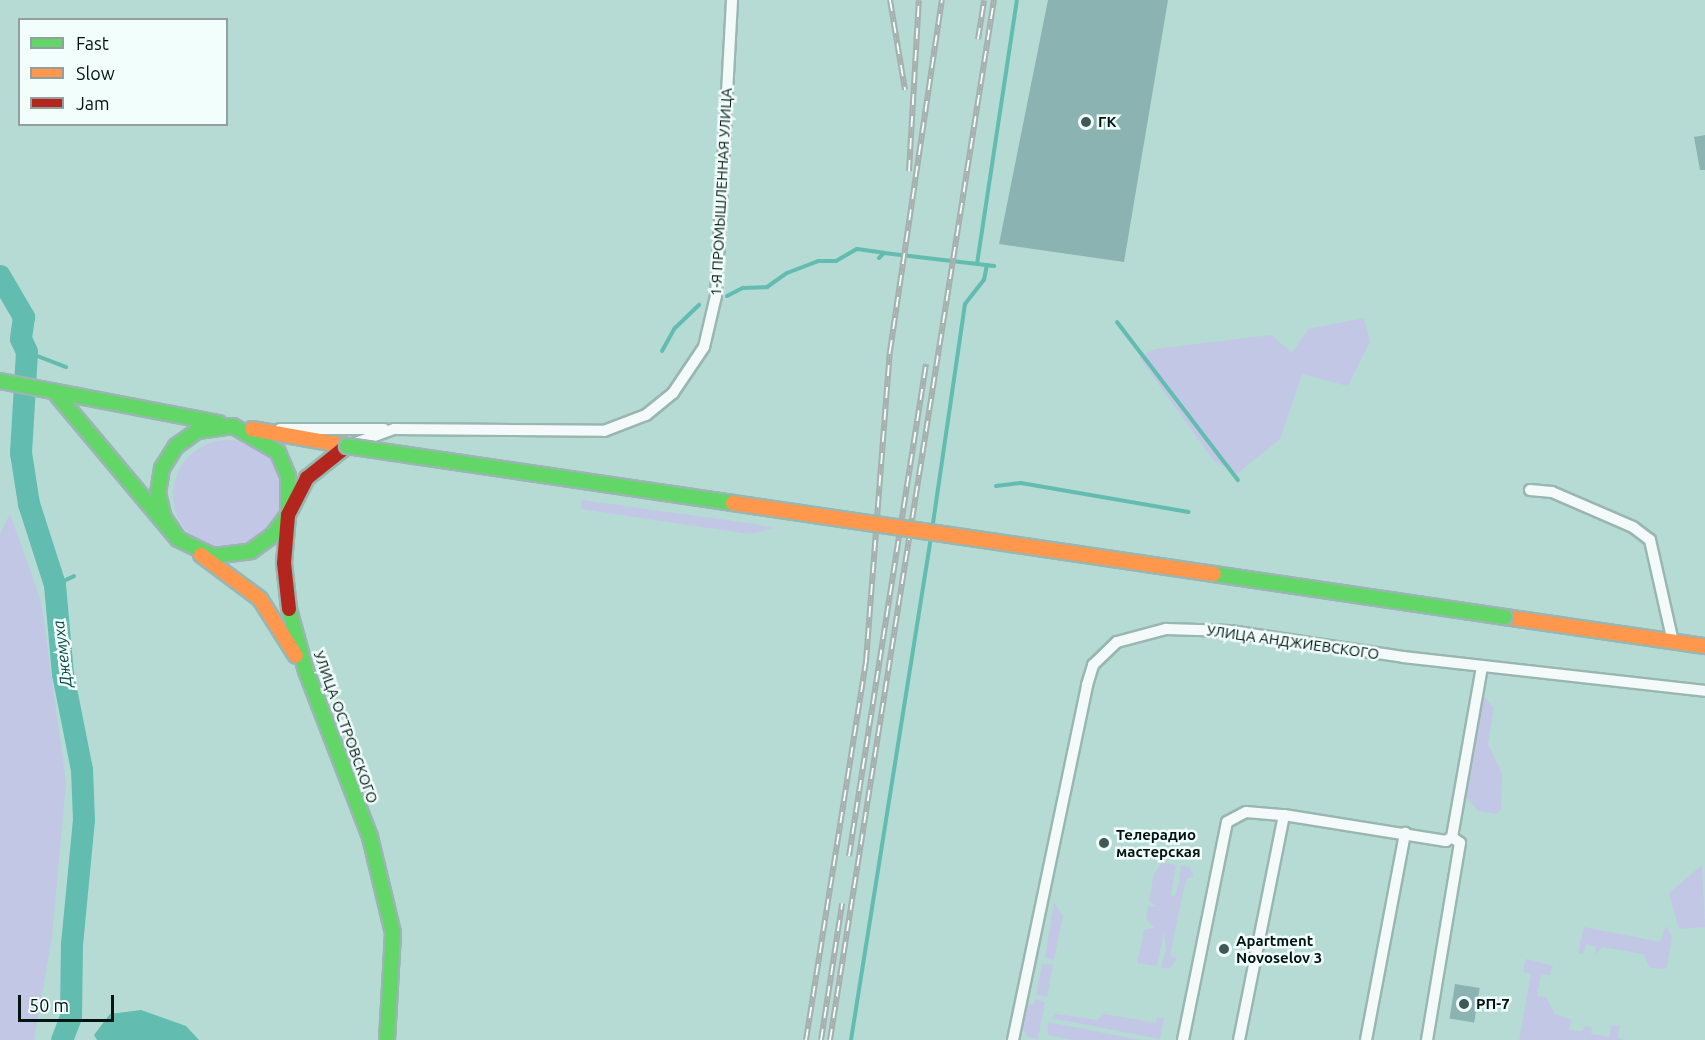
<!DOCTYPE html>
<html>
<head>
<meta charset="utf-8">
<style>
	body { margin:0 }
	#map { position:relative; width:1705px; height:1040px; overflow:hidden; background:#b5dbd4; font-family:Ubuntu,sans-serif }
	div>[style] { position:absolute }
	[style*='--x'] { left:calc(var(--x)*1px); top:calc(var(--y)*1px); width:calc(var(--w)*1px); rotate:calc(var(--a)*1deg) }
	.green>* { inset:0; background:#c3c7e6; transform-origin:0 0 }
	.round { border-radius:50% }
	.water>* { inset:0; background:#62bcb0 }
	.stream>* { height:4px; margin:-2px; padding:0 2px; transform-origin:2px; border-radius:2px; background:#62bcb0 }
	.river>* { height:22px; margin:-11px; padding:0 11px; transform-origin:11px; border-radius:11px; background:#62bcb0 }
	.building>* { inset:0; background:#8bb3b1; transform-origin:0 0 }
	.roads { filter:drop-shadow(2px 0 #99b6b1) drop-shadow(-2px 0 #99b6b1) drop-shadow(0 2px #99b6b1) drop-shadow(0 -2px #99b6b1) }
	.street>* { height:10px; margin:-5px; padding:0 5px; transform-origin:5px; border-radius:5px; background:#f4faf9 }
	.fast>* { height:14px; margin:-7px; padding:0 7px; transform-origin:7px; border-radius:7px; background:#63d668 }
	.slow>* { height:14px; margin:-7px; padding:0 7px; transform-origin:7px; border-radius:7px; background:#ff974d }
	.jam>* { height:14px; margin:-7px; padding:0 7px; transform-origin:7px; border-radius:7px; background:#b3261e }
	.rail>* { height:6px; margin-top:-3px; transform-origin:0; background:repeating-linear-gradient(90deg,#f2fefc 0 11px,#a7b0ae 0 22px); box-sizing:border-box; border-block:2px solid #a7b0ae }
	.bridges { filter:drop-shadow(2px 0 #99b6b1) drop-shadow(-2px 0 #99b6b1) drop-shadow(0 2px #99b6b1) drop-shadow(0 -2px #99b6b1) }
	.fast-bridge>* { height:14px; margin:-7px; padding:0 7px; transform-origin:7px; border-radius:7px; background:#63d668 }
	.slow-bridge>* { height:14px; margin:-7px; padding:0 7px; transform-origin:7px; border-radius:7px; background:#ff974d }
	.dots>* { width:16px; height:16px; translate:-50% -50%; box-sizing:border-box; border:3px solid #f2fefc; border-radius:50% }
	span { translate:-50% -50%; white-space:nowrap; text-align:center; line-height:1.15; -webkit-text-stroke:5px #f2fefc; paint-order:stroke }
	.poi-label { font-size:15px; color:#001410; font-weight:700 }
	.left { translate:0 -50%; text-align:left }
	.street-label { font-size:15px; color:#001410 }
	.water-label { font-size:16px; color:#074b43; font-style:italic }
	.legend { position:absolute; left:18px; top:18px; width:210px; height:108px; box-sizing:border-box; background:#f2fefc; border:2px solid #91a09e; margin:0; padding:8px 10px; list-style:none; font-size:18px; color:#001410 }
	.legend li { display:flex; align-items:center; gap:12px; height:30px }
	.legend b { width:30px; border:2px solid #91a09e }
	.scale { position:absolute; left:18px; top:995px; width:96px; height:27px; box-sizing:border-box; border:3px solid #001410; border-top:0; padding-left:8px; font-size:18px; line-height:21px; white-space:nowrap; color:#001410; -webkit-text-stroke:4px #f2fefc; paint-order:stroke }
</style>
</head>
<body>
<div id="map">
	<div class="green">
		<i style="clip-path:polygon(1364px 318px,1370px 342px,1348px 386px,1302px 374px,1280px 439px,1237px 474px,1214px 461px,1139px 357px,1155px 349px,1271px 335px,1292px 353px,1308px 329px)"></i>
		<i class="round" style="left:173px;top:440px;width:110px;height:110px"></i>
		<i style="clip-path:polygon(582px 500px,755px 524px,774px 528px,749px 534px,581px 509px)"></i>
		<i style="clip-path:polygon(10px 514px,41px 601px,66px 782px,52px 937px,34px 1040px,0 1040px,0 533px)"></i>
		<i style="clip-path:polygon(1483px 696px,1494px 707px,1488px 744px,1502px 773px,1501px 811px,1496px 814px,1478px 811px,1465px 796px)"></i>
		<i style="clip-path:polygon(1162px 862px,1176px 865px,1171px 895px,1175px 896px,1179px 883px,1181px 865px,1190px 868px,1194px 876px,1186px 879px,1170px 955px,1177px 959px,1169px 969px,1161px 967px,1166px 950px,1164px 932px,1157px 966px,1137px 963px,1144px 930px,1154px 928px,1146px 918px,1148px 906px,1157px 907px,1149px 901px,1154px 874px)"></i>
		<i style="clip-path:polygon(1702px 865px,1705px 927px,1679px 929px,1669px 893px)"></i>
		<i style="clip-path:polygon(1054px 903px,1063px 916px,1054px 960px,1045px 958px)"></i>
		<i style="clip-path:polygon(1666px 926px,1672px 937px,1667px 967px,1663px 969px,1650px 968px,1643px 954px,1602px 947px,1595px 957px,1596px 946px,1586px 944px,1583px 954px,1578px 953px,1584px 927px,1660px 942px)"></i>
		<i style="clip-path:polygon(1526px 959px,1553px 966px,1550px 975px,1541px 974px,1537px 996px,1546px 997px,1555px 1014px,1572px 1020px,1569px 1030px,1582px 1031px,1585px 1026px,1592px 1027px,1591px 1034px,1609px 1037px,1612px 1025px,1620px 1026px,1618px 1037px,1624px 1040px,1519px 1040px,1531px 974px,1523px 972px)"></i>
		<i style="left:1042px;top:963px;width:11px;height:32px;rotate:10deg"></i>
		<i style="clip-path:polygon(1035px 999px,1045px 1002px,1038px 1039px,1028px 1037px,1022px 1028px,1025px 1005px,1034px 1004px)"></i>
		<i style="clip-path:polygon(1056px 1014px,1097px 1020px,1104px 1014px,1156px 1023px,1157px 1017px,1164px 1018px,1160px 1039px,1051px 1018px)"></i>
		<i style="clip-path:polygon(1048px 1022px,1140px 1040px,1073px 1040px,1048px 1035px)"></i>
	</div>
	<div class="water">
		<i style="clip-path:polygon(141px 1010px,186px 1026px,199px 1040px,97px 1040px,94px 1035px,110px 1014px)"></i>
	</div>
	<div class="stream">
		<i style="--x:879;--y:258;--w:7;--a:-45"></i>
		<i style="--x:884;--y:253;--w:111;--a:6.7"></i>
		<i style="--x:977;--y:264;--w:267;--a:-81.4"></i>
		<i style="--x:727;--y:296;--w:18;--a:-27"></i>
		<i style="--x:743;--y:288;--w:24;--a:-2"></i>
		<i style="--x:767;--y:287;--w:24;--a:-35"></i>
		<i style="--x:787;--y:273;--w:34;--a:-21"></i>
		<i style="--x:819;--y:261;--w:17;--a:0"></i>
		<i style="--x:836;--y:261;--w:24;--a:-30"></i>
		<i style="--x:857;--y:249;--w:27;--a:8"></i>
		<i style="--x:1117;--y:322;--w:199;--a:52.6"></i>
		<i style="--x:662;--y:351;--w:25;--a:-61"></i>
		<i style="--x:674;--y:329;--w:35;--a:-44"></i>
		<i style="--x:27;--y:352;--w:42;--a:21"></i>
		<i style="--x:996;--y:486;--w:25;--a:-7"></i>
		<i style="--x:1021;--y:483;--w:170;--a:9.8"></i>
		<i style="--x:932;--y:530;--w:228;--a:-81.7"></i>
		<i style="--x:965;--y:304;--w:31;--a:-52"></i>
		<i style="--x:984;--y:280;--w:15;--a:-79"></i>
		<i style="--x:55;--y:585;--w:21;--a:-25"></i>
		<i style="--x:851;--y:1040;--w:509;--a:-80.96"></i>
	</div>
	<div class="river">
		<i style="--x:0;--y:276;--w:48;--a:59.7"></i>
		<i style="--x:24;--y:317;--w:22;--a:98"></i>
		<i style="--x:21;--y:339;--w:14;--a:65"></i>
		<i style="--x:27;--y:352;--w:101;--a:93.4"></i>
		<i style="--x:21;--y:453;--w:52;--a:81.1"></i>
		<i style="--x:29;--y:504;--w:85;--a:72.2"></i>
		<i style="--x:55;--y:585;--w:89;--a:84.9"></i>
		<i style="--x:63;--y:674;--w:98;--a:78.8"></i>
		<i style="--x:82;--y:770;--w:50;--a:87.7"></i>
		<i style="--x:84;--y:820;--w:125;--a:95.5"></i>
		<i style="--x:72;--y:944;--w:73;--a:90.8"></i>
		<i style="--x:71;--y:1017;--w:25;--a:111"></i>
	</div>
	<div class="building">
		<i style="clip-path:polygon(1048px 0,1168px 0,1124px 262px,999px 244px)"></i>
		<i style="clip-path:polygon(1705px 135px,1705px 170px,1700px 170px,1694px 137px)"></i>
		<i style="left:1455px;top:984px;width:25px;height:35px;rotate:9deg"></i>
	</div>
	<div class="roads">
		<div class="street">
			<i style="--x:280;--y:429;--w:104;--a:0"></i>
			<i style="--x:350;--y:445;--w:47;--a:-20"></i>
			<i style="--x:394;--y:429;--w:210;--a:0.5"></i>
			<i style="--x:604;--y:431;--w:45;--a:-20.9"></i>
			<i style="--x:646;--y:415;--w:35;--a:-39"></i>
			<i style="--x:673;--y:393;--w:55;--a:-56"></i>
			<i style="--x:704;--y:347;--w:52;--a:-76.8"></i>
			<i style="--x:716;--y:296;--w:296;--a:-86.9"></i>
			<i style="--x:1530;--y:490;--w:22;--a:5"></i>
			<i style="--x:1552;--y:492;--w:88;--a:23.4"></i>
			<i style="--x:1633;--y:527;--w:21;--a:37"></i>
			<i style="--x:1650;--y:540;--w:105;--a:77.3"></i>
			<i style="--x:1284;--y:815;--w:164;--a:9.1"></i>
			<i style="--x:1446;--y:841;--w:7;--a:-34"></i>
			<i style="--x:1452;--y:837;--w:173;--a:-80"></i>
			<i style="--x:1013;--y:1040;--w:363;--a:-78.2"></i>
			<i style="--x:1087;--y:685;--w:21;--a:-73"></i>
			<i style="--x:1093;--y:665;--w:33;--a:-44"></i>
			<i style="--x:1117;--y:642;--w:51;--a:-14.9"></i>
			<i style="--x:1166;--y:629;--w:64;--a:1.8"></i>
			<i style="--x:1230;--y:631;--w:175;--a:8.5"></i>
			<i style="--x:1403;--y:657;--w:304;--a:6.4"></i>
			<i style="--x:1183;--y:1040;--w:222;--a:-78.6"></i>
			<i style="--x:1227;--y:822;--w:21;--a:-28"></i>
			<i style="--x:1246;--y:812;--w:38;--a:5"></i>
			<i style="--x:1284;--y:815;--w:229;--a:101.3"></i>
			<i style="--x:1366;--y:1040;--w:211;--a:-79.3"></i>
			<i style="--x:1427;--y:1040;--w:200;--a:-80.5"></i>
			<i style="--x:1460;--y:843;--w:10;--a:-143"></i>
		</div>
		<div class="fast">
			<i style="--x:0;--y:381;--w:223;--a:10.9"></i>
			<i style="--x:57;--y:395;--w:188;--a:50"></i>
			<i style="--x:178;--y:539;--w:39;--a:26"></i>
			<i style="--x:213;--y:556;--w:38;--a:-7"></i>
			<i style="--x:251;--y:551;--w:26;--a:-36"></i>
			<i style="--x:272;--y:536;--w:26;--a:-53"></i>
			<i style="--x:288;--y:515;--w:39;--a:-90"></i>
			<i style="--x:288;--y:476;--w:26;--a:-113"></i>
			<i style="--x:278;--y:452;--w:52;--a:-150"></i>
			<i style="--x:233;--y:426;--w:36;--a:172"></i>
			<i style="--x:197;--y:431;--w:26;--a:144"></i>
			<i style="--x:176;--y:446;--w:26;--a:122"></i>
			<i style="--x:162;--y:468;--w:25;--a:99"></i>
			<i style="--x:158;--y:493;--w:26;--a:77"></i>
			<i style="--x:164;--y:518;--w:25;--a:56"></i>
			<i style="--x:289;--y:609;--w:64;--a:74.7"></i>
			<i style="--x:306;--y:671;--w:178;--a:68.9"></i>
			<i style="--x:370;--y:837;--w:99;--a:76.5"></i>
			<i style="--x:393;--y:933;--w:107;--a:93.2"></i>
		</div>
		<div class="slow">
			<i style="--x:252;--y:429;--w:97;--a:10.1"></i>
			<i style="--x:201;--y:555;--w:74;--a:36.7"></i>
			<i style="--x:260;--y:599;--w:67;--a:57.7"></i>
			<i style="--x:1505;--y:617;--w:202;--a:8.3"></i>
		</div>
		<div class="jam">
			<i style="--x:289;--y:609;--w:46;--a:-96.2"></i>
			<i style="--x:284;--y:563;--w:48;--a:-85.2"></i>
			<i style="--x:288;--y:515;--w:42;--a:-62.8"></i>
			<i style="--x:307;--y:478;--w:51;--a:-38.7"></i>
		</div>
	</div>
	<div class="rail">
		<i style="--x:890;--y:0;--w:91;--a:80.5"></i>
		<i style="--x:978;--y:39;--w:39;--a:-81"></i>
		<i style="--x:909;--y:171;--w:171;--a:-86.7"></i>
		<i style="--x:849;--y:856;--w:498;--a:-81.1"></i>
		<i style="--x:806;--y:1040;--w:384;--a:-81"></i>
		<i style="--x:866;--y:661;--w:311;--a:-85.6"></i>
		<i style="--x:890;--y:351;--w:355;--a:-81.6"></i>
		<i style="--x:821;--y:1040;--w:138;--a:-81.2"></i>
		<i style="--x:830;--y:1040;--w:1053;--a:-81.04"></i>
	</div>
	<div class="bridges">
		<div class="fast-bridge">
			<i style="--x:347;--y:446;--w:390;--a:8.4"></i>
			<i style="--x:1214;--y:574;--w:294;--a:8.4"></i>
		</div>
		<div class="slow-bridge">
			<i style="--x:733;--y:503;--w:486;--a:8.4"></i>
		</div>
	</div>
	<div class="dots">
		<i style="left:1086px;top:122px;background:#3f5a55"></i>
		<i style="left:1104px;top:843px;background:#3f5a55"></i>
		<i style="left:1224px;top:949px;background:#3f5a55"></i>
		<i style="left:1464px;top:1004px;background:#3f5a55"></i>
	</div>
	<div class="poi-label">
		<span class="left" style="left:1098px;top:122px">ГК</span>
		<span class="left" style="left:1116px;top:843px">Телерадио<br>мастерская</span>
		<span class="left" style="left:1236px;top:949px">Apartment<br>Novoselov 3</span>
		<span class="left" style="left:1476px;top:1004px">РП-7</span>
	</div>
	<div class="street-label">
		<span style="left:721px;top:192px;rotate:-87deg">1-Я ПРОМЫШЛЕННАЯ УЛИЦА</span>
		<span style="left:1293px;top:642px;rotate:8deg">УЛИЦА АНДЖИЕВСКОГО</span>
		<span style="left:346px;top:727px;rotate:70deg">УЛИЦА ОСТРОВСКОГО</span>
	</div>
	<div class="water-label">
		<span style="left:62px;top:654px;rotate:-97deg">Джемуха</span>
	</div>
	<ul class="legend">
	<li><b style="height:8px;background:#63d668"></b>Fast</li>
	<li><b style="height:8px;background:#ff974d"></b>Slow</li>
	<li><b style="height:8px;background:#b3261e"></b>Jam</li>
	</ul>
	<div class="scale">50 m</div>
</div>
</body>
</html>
